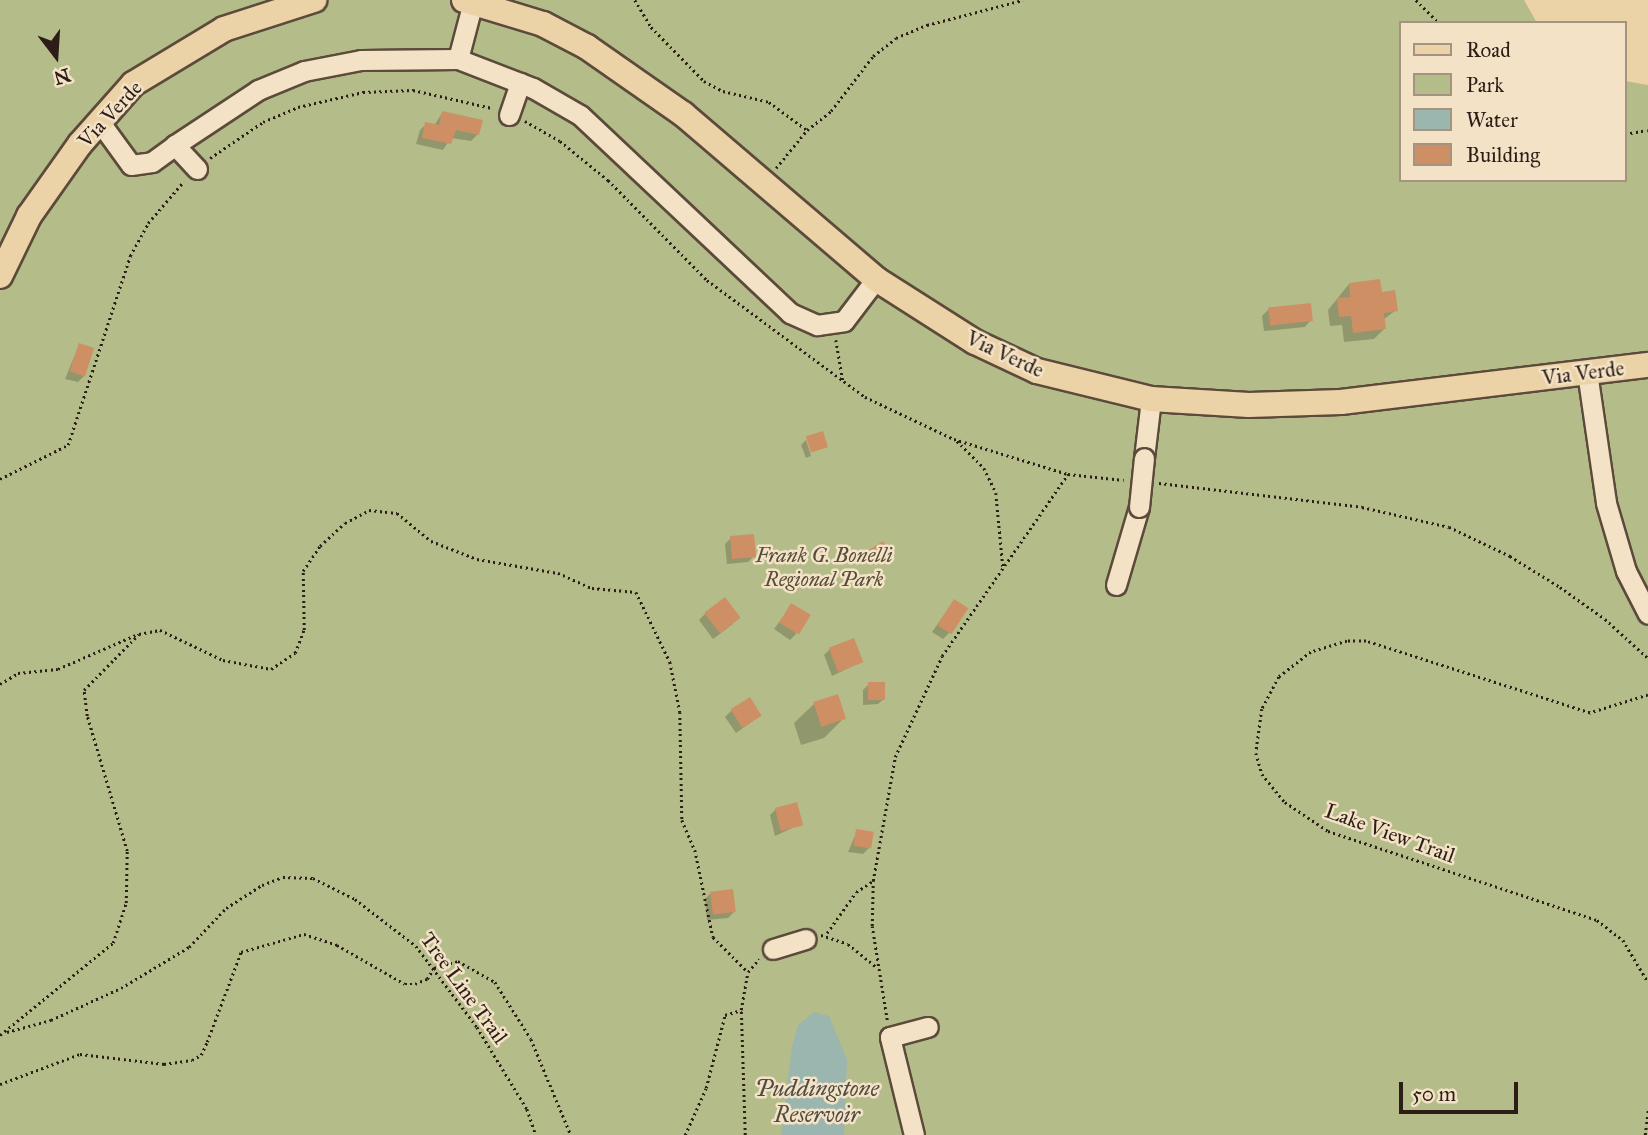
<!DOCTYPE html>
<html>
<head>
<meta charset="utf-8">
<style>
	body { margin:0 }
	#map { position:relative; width:1648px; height:1135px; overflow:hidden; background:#ecd2a7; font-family:"IM FELL Great Primer",serif }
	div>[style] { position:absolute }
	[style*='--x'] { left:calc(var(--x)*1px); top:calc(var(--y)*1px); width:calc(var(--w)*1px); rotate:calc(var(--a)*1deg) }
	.green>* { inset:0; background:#b4bd89 }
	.water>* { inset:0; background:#9ab6ae }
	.shadow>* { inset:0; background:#0003 }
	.building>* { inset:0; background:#ce8f65; transform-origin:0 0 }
	.path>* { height:2.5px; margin-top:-1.25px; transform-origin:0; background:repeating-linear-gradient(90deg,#2c1d17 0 2px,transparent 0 5.5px) }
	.roads { filter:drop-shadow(2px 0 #5c4a3b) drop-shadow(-2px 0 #5c4a3b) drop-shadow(0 2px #5c4a3b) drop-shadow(0 -2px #5c4a3b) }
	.minor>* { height:19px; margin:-9.5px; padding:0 9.5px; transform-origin:9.5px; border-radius:9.5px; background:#f3e2c6 }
	.major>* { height:24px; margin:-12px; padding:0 12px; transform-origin:12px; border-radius:12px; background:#ecd2a7 }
	.bridges { filter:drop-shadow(2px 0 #5c4a3b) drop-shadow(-2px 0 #5c4a3b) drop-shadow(0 2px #5c4a3b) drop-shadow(0 -2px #5c4a3b) }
	.minor-bridge>* { height:19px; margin:-9.5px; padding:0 9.5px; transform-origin:9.5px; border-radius:9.5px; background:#f3e2c6 }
	span { translate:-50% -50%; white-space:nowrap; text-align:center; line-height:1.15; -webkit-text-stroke:5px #f3e2c6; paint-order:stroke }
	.street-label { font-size:21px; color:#2c1d17 }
	.park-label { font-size:21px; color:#554d39; font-style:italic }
	.water-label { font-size:23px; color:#4d4b44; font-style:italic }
	.legend { position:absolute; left:1399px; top:21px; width:228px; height:161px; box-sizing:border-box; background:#f3e2c6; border:2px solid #a39380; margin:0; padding:9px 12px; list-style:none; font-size:21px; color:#2c1d17 }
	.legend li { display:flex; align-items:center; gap:14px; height:35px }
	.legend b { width:35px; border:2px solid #a39380 }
	.north { position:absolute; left:21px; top:21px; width:70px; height:70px; -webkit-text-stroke:5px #f3e2c6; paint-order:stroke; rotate:163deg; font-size:19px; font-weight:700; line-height:28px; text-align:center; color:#2c1d17 }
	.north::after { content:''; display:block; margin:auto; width:24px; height:32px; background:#2c1d17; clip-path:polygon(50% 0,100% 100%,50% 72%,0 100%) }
	.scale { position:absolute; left:1399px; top:1082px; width:119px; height:32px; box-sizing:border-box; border:4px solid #2c1d17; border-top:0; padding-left:9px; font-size:21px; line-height:24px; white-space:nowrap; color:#2c1d17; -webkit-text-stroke:5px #f3e2c6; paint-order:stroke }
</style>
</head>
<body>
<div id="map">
	<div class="green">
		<i style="clip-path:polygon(0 0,1524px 0,1537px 23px,1401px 23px,1401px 180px,1625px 180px,1625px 81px,1648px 85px,1648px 1135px,0 1135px)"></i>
	</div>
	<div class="water">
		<i style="clip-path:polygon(814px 1012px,829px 1016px,847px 1060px,844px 1135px,781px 1135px,792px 1047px,798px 1025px)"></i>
	</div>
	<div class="shadow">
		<i style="clip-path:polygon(442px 113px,478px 134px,471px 141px,451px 138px,443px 150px,416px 144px,420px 130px,426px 124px,434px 126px)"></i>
		<i style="clip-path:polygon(1349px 284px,1380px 294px,1396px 310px,1383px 320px,1384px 329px,1374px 339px,1344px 342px,1342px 325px,1330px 326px,1328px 310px)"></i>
		<i style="clip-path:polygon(1268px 310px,1311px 320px,1305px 327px,1264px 331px,1262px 316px)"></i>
		<i style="clip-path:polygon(79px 345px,84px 376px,78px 382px,65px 379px)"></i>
		<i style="clip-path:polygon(806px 440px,811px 456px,806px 458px,801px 445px)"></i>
		<i style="clip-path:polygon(731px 538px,754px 556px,748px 562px,727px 564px,725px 544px)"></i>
		<i style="clip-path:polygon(870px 551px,887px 557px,874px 565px)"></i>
		<i style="clip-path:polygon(954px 601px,949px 633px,943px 639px,932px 632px)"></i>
		<i style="clip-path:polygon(792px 605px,796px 634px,790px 640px,774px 629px)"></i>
		<i style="clip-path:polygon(705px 614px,733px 624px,713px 639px,699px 620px)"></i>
		<i style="clip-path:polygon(830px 649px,861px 662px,832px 676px,824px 655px)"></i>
		<i style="clip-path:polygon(869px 684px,885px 698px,878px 704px,863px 705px,863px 690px)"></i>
		<i style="clip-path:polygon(814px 704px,844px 718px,824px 738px,801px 745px,794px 723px)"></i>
		<i style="clip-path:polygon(731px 711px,760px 716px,736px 733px,725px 717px)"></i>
		<i style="clip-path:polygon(776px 809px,801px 824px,775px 836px,770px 815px)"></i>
		<i style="clip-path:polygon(857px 831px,869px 848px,863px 854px,848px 852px)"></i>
		<i style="clip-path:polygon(711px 893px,734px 912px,728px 918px,707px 920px,705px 899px)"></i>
	</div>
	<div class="building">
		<i style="clip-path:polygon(442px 111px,483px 120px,479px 135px,456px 130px,451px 144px,422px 138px,425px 122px,439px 125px)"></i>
		<i style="clip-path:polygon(1380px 279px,1382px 292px,1395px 290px,1398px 311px,1384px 313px,1386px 329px,1353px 333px,1351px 316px,1339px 317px,1337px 298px,1350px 297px,1349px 283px)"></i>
		<i style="left:1311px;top:303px;width:18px;height:43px;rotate:84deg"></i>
		<i style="left:79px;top:343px;width:16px;height:30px;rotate:18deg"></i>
		<i style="left:823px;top:431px;width:17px;height:18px;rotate:73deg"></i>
		<i style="left:754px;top:534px;width:23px;height:24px;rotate:85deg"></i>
		<i style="left:883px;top:541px;width:17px;height:17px;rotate:57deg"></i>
		<i style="left:725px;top:597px;width:26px;height:26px;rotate:53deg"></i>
		<i style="left:954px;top:599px;width:17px;height:31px;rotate:33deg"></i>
		<i style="left:791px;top:603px;width:23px;height:23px;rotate:31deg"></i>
		<i style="left:854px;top:638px;width:26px;height:27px;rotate:69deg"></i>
		<i style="left:868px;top:682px;width:17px;height:18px"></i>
		<i style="left:838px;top:694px;width:26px;height:26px;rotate:72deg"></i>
		<i style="left:750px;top:697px;width:22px;height:23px;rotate:58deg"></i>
		<i style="left:797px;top:802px;width:24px;height:23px;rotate:75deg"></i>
		<i style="left:856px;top:829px;width:18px;height:17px;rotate:9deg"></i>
		<i style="left:733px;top:889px;width:23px;height:23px;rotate:83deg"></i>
	</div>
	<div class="path">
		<i style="--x:635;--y:0;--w:31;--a:59"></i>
		<i style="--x:651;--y:27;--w:76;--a:45.5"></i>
		<i style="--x:704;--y:81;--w:21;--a:28"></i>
		<i style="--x:723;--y:91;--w:47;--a:13.4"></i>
		<i style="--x:769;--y:102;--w:47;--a:36.4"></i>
		<i style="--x:1416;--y:0;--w:33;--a:45"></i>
		<i style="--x:525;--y:121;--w:40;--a:29.7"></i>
		<i style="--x:560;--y:141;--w:62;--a:39.1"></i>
		<i style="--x:608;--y:180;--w:141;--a:45.3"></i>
		<i style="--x:707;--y:280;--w:197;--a:36.5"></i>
		<i style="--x:865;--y:397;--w:98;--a:25.3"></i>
		<i style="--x:954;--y:439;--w:119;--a:17.1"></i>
		<i style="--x:1068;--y:474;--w:56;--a:6.1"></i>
		<i style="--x:1625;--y:134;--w:23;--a:-10"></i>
		<i style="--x:210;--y:158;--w:64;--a:-34.2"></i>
		<i style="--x:263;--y:122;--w:38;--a:-23"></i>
		<i style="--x:298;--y:107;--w:67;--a:-13"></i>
		<i style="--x:363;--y:92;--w:50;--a:-2.3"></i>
		<i style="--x:413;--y:90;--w:81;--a:12.8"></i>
		<i style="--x:776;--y:168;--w:49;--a:-50.8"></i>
		<i style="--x:807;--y:130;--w:31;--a:-38"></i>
		<i style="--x:831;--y:111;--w:69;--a:-52.6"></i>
		<i style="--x:873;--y:56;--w:29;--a:-38"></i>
		<i style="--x:896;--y:38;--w:34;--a:-23"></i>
		<i style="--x:927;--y:25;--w:99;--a:-14.6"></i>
		<i style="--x:836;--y:340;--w:42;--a:80.3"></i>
		<i style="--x:957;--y:441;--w:38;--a:45"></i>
		<i style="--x:984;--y:468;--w:28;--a:64"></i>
		<i style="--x:996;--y:493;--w:74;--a:84.6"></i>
		<i style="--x:0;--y:479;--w:76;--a:-26.6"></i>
		<i style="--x:68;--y:445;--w:199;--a:-71.8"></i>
		<i style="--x:130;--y:256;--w:38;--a:-61"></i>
		<i style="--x:148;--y:223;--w:55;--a:-49.4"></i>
		<i style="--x:1159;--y:483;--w:204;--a:6.7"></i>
		<i style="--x:1362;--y:507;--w:89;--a:12.9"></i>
		<i style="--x:1449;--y:527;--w:68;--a:25.4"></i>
		<i style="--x:1510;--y:556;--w:59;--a:31.8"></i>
		<i style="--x:1560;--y:587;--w:55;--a:35.4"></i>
		<i style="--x:1605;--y:619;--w:58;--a:42.2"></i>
		<i style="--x:0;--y:684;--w:21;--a:-31"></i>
		<i style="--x:18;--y:673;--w:40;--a:-5.7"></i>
		<i style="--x:58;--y:669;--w:85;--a:-23.6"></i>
		<i style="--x:1648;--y:695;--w:61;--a:162.8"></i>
		<i style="--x:1590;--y:713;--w:235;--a:-162.2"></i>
		<i style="--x:1366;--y:641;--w:19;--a:180"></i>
		<i style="--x:1347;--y:641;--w:38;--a:163"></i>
		<i style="--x:1311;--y:652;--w:41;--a:142"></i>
		<i style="--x:1279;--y:677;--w:36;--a:118"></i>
		<i style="--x:1262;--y:709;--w:44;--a:97.8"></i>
		<i style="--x:1256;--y:753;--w:22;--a:74"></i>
		<i style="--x:1262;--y:774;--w:36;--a:51"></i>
		<i style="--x:1285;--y:802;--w:52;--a:34"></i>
		<i style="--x:1328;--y:831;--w:283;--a:18.3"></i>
		<i style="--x:1597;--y:920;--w:33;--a:38"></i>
		<i style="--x:1623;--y:940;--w:49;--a:59.2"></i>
		<i style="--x:827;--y:933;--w:50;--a:-54.7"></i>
		<i style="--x:856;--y:892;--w:20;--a:-33"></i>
		<i style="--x:821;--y:935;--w:28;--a:18"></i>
		<i style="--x:848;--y:944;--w:36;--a:39"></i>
		<i style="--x:887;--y:1020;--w:95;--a:-99.1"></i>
		<i style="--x:872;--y:926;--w:45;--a:-88.7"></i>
		<i style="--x:873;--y:881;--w:126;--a:-79.9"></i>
		<i style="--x:895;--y:757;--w:111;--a:-65"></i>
		<i style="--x:942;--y:656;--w:221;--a:-55.3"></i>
		<i style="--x:7;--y:1032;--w:46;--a:-15.3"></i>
		<i style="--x:51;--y:1020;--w:77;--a:-24.6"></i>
		<i style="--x:121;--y:988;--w:79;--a:-31.1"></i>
		<i style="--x:189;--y:947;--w:54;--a:-46.5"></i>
		<i style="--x:226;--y:908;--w:43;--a:-32.6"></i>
		<i style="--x:262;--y:885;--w:22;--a:-21"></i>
		<i style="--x:283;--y:877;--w:30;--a:2"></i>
		<i style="--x:313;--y:878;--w:47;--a:26.6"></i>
		<i style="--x:355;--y:899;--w:77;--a:37.6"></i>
		<i style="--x:416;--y:946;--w:101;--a:53"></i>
		<i style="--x:477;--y:1027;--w:96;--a:58.6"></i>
		<i style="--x:527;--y:1109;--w:28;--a:71"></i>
		<i style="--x:0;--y:1035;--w:146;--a:-39.2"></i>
		<i style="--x:113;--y:943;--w:42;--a:-72"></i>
		<i style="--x:126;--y:903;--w:52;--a:-88.9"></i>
		<i style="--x:127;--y:851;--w:141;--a:-106.5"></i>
		<i style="--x:87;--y:716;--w:26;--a:-97"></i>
		<i style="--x:84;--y:690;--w:78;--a:-45.5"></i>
		<i style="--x:139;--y:634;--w:21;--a:-11"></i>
		<i style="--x:160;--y:630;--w:70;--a:25.5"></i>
		<i style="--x:223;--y:660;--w:49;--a:10.6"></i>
		<i style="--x:271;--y:669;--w:29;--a:-34"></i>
		<i style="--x:295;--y:653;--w:25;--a:-69"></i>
		<i style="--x:304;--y:630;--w:59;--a:-91"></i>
		<i style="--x:303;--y:571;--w:30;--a:-56"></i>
		<i style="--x:320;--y:546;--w:34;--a:-43"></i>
		<i style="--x:345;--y:523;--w:27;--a:-28"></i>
		<i style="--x:369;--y:510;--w:28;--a:6"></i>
		<i style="--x:397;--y:513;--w:44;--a:39.5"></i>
		<i style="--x:431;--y:541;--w:49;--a:21.4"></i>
		<i style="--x:477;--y:559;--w:82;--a:9.8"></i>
		<i style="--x:558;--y:573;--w:37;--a:24"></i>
		<i style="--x:592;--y:588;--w:44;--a:5.2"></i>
		<i style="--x:636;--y:592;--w:78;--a:64.1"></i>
		<i style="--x:670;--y:662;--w:51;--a:78.7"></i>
		<i style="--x:680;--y:712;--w:108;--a:88.9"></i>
		<i style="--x:682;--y:820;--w:33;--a:67"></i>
		<i style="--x:695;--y:850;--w:89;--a:78.3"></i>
		<i style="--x:713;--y:937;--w:49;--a:45"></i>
		<i style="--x:0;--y:1084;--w:85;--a:-20.6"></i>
		<i style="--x:80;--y:1054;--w:85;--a:6.8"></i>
		<i style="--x:164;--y:1064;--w:28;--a:-8"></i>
		<i style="--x:192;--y:1060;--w:10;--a:-29"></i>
		<i style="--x:201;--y:1055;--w:14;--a:-65"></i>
		<i style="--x:207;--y:1042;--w:96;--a:-69.3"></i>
		<i style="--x:241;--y:952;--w:66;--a:-15.9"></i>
		<i style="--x:304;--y:934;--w:35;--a:18"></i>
		<i style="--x:337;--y:945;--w:78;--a:29.8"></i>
		<i style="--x:405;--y:984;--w:10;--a:0"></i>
		<i style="--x:415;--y:984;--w:13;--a:-23"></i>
		<i style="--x:427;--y:979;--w:13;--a:-58"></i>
		<i style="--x:434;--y:968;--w:25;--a:-16"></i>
		<i style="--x:458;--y:961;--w:43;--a:29.6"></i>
		<i style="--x:495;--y:982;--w:67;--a:57.7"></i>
		<i style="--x:531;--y:1039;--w:104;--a:67.4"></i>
		<i style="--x:685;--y:1135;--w:51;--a:-65.9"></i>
		<i style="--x:706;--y:1088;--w:75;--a:-75.4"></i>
		<i style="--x:725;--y:1015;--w:17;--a:-17"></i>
		<i style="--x:745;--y:1135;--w:125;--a:-91.8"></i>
		<i style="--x:741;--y:1010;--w:39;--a:-80"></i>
		<i style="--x:748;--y:972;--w:17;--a:-50"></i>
		<i style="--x:1645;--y:1135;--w:25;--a:-83"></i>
	</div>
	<div class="roads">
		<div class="minor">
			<i style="--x:458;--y:59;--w:59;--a:-75.3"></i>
			<i style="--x:509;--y:115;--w:34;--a:-71"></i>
			<i style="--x:99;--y:121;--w:54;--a:54"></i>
			<i style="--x:131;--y:165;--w:21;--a:-8"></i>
			<i style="--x:152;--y:162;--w:29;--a:-36"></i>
			<i style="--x:197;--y:169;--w:33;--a:-133"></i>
			<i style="--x:175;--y:145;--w:100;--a:-33.5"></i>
			<i style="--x:258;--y:90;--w:50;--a:-22.4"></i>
			<i style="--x:304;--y:71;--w:58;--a:-10.9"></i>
			<i style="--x:361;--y:60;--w:97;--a:-0.6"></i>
			<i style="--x:458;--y:59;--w:80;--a:21.1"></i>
			<i style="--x:533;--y:88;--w:54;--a:29.9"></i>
			<i style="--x:580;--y:115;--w:289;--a:43.3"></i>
			<i style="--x:790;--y:313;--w:30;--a:24"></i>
			<i style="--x:817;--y:325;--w:27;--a:-8"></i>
			<i style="--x:844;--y:321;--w:53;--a:-52.7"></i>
			<i style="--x:1587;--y:372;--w:132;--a:81.7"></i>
			<i style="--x:1606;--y:503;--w:71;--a:73.6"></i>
			<i style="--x:1626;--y:571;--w:48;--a:62.9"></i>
			<i style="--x:1144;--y:458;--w:59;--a:-83.2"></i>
			<i style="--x:1116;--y:585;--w:81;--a:-73.6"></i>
			<i style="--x:773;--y:949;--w:34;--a:-17"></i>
			<i style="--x:914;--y:1135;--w:101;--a:-103.8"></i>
			<i style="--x:890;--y:1037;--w:39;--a:-15"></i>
		</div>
		<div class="major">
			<i style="--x:464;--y:0;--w:83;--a:16.9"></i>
			<i style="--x:543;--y:24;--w:50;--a:27.6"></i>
			<i style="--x:587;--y:47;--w:117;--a:34.9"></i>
			<i style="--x:683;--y:114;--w:254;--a:40.5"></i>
			<i style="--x:876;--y:279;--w:117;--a:32.5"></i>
			<i style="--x:975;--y:342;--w:68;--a:25.1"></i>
			<i style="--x:1037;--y:371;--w:117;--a:13.8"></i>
			<i style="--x:1151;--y:399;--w:98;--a:3.5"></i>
			<i style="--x:1249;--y:405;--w:92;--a:-1.9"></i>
			<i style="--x:1341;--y:402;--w:309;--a:-6.9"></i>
			<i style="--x:0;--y:276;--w:67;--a:-64.2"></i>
			<i style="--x:29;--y:216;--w:88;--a:-54.7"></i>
			<i style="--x:80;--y:144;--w:80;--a:-48.5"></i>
			<i style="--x:133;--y:84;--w:106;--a:-31.1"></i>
			<i style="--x:224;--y:29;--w:95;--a:-17.9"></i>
		</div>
	</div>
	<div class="bridges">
		<div class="minor-bridge">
			<i style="--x:1139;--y:507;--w:49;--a:-84.2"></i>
		</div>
	</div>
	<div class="street-label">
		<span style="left:110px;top:114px;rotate:-47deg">Via Verde</span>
		<span style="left:1005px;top:354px;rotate:25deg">Via Verde</span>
		<span style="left:1583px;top:373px;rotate:-7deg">Via Verde</span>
		<span style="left:1390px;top:833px;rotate:20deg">Lake View Trail</span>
		<span style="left:464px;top:988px;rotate:54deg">Tree Line Trail</span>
	</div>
	<div class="park-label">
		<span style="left:824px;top:567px">Frank G. Bonelli<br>Regional Park</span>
	</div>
	<div class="water-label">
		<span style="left:817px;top:1101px">Puddingstone<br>Reservoir</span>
	</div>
	<ul class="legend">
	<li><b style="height:9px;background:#ecd2a7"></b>Road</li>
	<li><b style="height:19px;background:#b4bd89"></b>Park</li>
	<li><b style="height:19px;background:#9ab6ae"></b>Water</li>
	<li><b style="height:19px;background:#ce8f65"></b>Building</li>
	</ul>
	<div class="north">N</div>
	<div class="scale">50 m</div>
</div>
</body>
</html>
